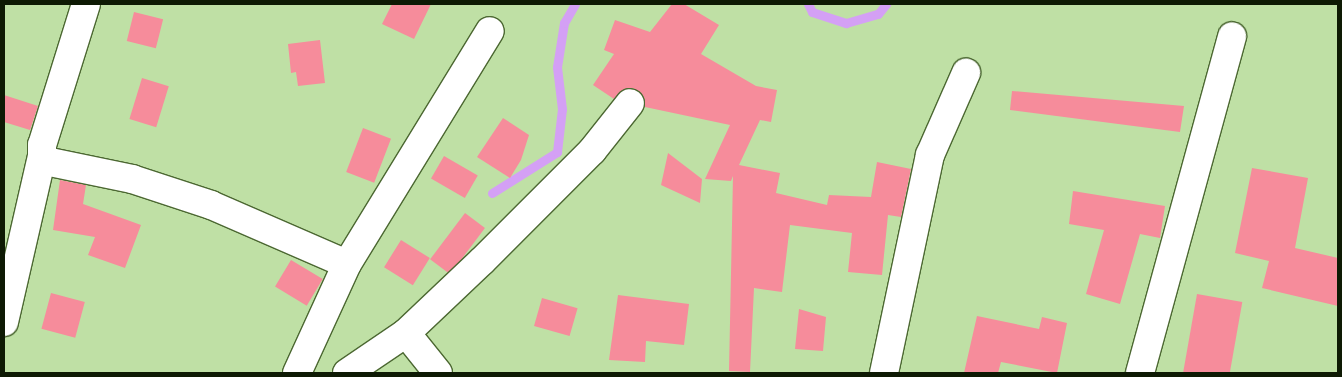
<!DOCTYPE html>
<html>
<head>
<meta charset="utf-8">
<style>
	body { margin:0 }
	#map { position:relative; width:1342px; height:377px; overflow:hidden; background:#bfe0a5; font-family:"Roboto Serif",serif }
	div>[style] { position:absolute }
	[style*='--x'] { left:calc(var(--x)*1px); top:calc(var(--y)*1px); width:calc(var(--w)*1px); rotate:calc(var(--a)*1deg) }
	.stream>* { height:9px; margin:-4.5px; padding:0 4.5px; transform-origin:4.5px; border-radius:4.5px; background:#d4a0f5 }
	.building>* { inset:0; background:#f68c9b; transform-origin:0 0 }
	.roads { filter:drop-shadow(1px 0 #4c6832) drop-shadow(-1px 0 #4c6832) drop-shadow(0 1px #4c6832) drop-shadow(0 -1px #4c6832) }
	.street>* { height:28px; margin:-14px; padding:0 14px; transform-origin:14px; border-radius:14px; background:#fff }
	span { translate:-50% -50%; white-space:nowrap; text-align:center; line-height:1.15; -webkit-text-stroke:4px #ccedb2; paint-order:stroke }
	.frame { position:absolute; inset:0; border:5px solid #0e1a04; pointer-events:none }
</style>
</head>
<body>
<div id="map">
	<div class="stream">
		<i style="--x:808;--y:4;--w:9;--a:63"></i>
		<i style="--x:812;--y:12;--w:36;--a:18"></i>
		<i style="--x:846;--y:23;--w:33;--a:-16"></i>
		<i style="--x:878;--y:14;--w:13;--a:-51"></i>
		<i style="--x:492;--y:193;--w:77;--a:-32.2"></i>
		<i style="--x:557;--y:152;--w:43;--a:-83.4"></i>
		<i style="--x:562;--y:109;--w:42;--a:-96.8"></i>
		<i style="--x:557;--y:67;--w:45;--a:-81"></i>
		<i style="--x:564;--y:23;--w:22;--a:-60"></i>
	</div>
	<div class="building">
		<i style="clip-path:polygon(392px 4px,431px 4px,414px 39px,382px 24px)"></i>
		<i style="clip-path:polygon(672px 4px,684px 4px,719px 25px,701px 54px,756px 86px,777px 90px,771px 122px,760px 120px,739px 165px,780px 173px,776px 193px,827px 205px,829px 195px,871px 197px,877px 162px,911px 169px,901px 217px,888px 215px,882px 275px,848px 272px,852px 233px,790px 225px,782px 292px,754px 288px,750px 372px,729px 371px,733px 176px,731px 181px,705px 179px,730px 125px,645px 107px,644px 97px,633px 88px,624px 89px,614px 99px,593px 85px,614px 54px,604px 50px,615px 20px,650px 32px)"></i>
		<i style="left:134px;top:12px;width:30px;height:30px;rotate:14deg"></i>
		<i style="clip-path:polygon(320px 40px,325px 83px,298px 86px,296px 72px,291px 73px,288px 44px)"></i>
		<i style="left:142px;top:78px;width:28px;height:43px;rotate:17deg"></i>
		<i style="clip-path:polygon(1012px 91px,1184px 106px,1180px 132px,1010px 110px)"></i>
		<i style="clip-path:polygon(4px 95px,38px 106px,30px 130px,4px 122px)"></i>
		<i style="clip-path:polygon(503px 118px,529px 135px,521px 160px,510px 178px,477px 157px)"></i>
		<i style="left:363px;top:128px;width:30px;height:47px;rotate:21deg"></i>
		<i style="clip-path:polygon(668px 153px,702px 179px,700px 203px,661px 185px)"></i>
		<i style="left:444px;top:156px;width:39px;height:26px;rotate:30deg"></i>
		<i style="clip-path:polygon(1252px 168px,1308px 178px,1295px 248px,1338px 258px,1338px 306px,1262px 288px,1269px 261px,1235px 253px)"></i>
		<i style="clip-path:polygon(60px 180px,86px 185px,83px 204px,141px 225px,125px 268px,88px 255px,95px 237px,53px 230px)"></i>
		<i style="clip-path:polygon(1073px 191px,1165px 206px,1160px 238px,1140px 234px,1120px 304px,1086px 294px,1104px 230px,1069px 224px)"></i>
		<i style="left:465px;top:213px;width:25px;height:58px;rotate:37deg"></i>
		<i style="left:401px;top:240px;width:34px;height:32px;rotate:32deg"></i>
		<i style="left:291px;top:260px;width:37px;height:31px;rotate:31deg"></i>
		<i style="left:51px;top:293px;width:35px;height:37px;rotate:15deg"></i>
		<i style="left:1197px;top:294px;width:46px;height:81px;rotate:10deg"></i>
		<i style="clip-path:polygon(618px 295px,689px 304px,684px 345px,646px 341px,645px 362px,609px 360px)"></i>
		<i style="left:542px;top:298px;width:37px;height:29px;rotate:16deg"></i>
		<i style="clip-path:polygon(799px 309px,826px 317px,823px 351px,795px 349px)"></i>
		<i style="clip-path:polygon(977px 316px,1039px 329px,1042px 317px,1067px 323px,1057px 373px,1001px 362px,998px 373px,964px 373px)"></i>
	</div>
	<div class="roads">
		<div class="street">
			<i style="--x:86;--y:4;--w:148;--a:107.3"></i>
			<i style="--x:42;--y:145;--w:11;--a:90"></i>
			<i style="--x:42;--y:156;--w:10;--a:37"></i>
			<i style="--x:50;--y:162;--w:84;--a:11.7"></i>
			<i style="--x:132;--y:179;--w:83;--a:18.2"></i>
			<i style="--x:211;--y:205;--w:148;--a:23.5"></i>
			<i style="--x:4;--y:322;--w:170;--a:-77.1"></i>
			<i style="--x:406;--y:333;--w:51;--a:51.3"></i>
			<i style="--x:297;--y:373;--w:120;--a:-65.4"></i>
			<i style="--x:347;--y:264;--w:273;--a:-58.5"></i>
			<i style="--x:347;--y:373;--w:71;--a:-34.1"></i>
			<i style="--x:406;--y:333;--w:105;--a:-43.5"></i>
			<i style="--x:482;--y:261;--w:156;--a:-45"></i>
			<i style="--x:592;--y:151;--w:61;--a:-51.6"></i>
			<i style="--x:884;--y:373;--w:223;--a:-78.1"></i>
			<i style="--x:930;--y:155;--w:90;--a:-66.3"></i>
			<i style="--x:1140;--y:373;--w:349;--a:-74.7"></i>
		</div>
	</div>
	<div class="frame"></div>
</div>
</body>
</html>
